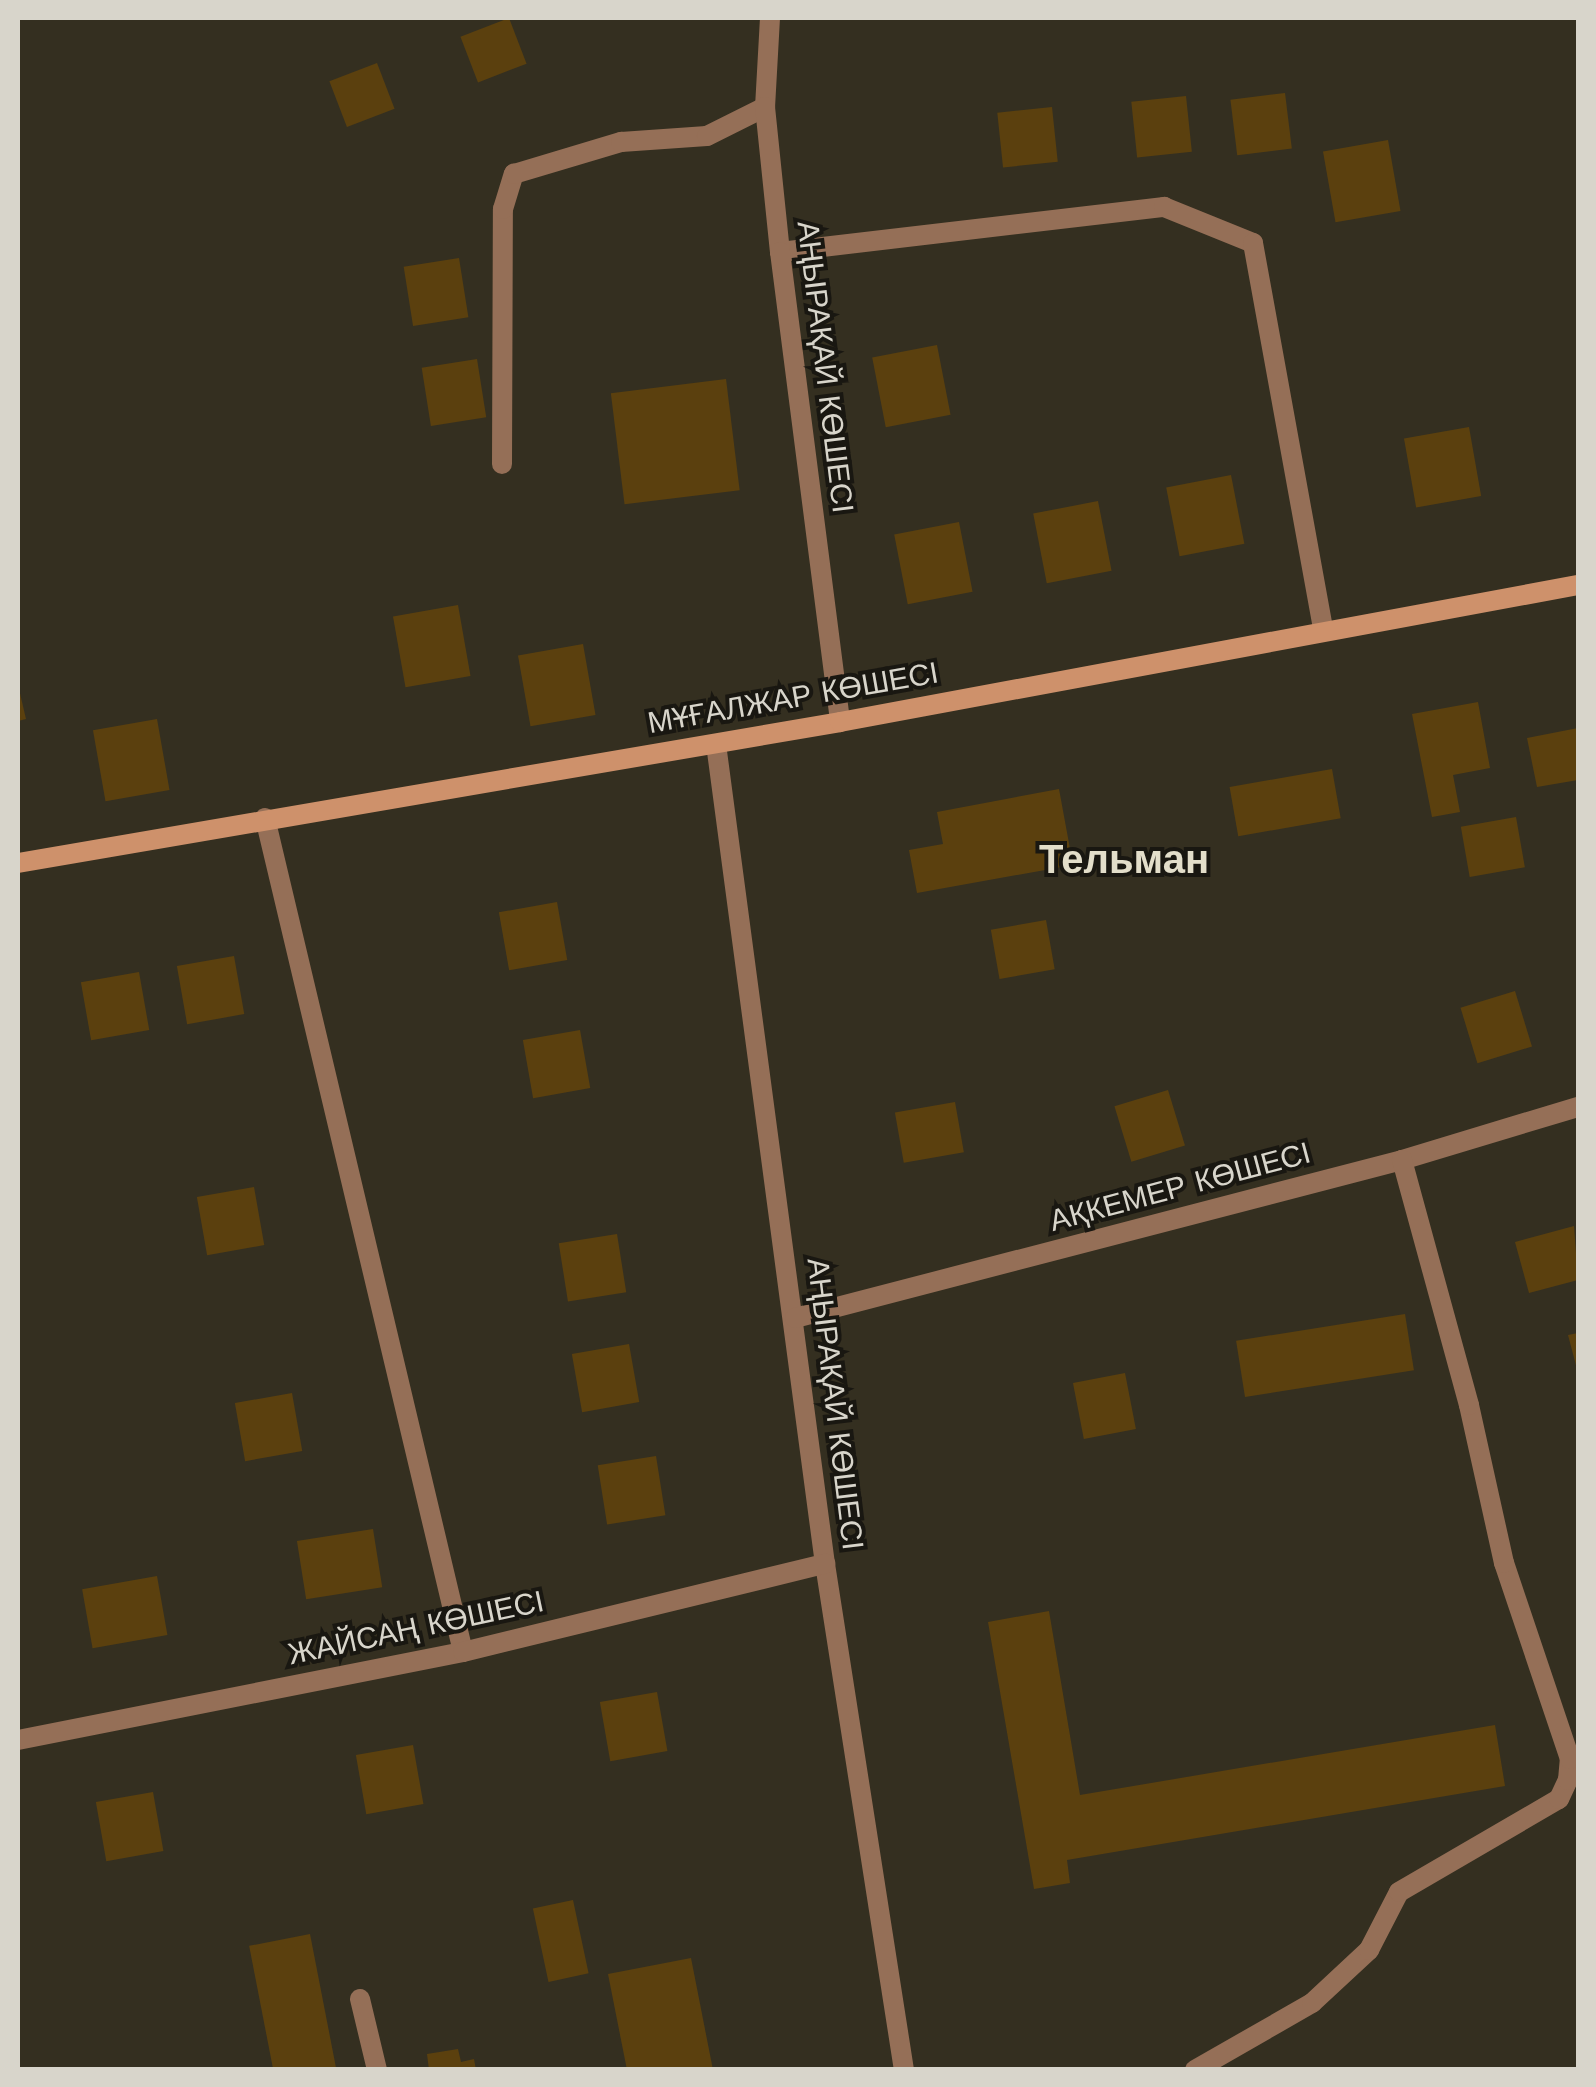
<!DOCTYPE html>
<html>
<head>
<meta charset="utf-8">
<style>
	body { margin:0 }
	#map { position:relative; width:1596px; height:2087px; overflow:hidden; background:#342f20; font-family:"Work Sans",sans-serif }
	div>[style] { position:absolute }
	[style*='--x'] { left:calc(var(--x)*1px); top:calc(var(--y)*1px); width:calc(var(--w)*1px); rotate:calc(var(--a)*1deg) }
	.building>* { inset:0; background:#5b400e; transform-origin:0 0 }
	.lane>* { height:20px; margin:-10px; padding:0 10px; transform-origin:10px; border-radius:10px; background:#956f57 }
	.street>* { height:20px; margin:-10px; padding:0 10px; transform-origin:10px; border-radius:10px; background:#956f57 }
	.secondary>* { height:20px; margin:-10px; padding:0 10px; transform-origin:10px; border-radius:10px; background:#ce916b }
	span { translate:-50% -50%; white-space:nowrap; text-align:center; line-height:1.15; -webkit-text-stroke:8px #191711; paint-order:stroke }
	.street-label { font-size:30px; color:#d8d5cb }
	.district-label { font-size:40px; color:#e3deca; font-weight:700 }
	.frame { position:absolute; inset:0; border:20px solid #d8d5cb; pointer-events:none }
</style>
</head>
<body>
<div id="map">
	<div class="building">
		<i style="left:509px;top:18px;width:49px;height:52px;rotate:69deg"></i>
		<i style="left:377px;top:63px;width:49px;height:51px;rotate:69deg"></i>
		<i style="left:1285px;top:93px;width:56px;height:55px;rotate:83deg"></i>
		<i style="left:1186px;top:96px;width:56px;height:55px;rotate:84deg"></i>
		<i style="left:1052px;top:107px;width:55px;height:55px;rotate:84deg"></i>
		<i style="left:1388px;top:140px;width:72px;height:66px;rotate:80deg"></i>
		<i style="left:459px;top:258px;width:60px;height:56px;rotate:81deg"></i>
		<i style="left:937px;top:345px;width:71px;height:66px;rotate:79deg"></i>
		<i style="left:477px;top:359px;width:59px;height:56px;rotate:81deg"></i>
		<i style="left:726px;top:379px;width:112px;height:116px;rotate:83deg"></i>
		<i style="left:1469px;top:427px;width:70px;height:66px;rotate:80deg"></i>
		<i style="left:1231px;top:475px;width:70px;height:66px;rotate:79deg"></i>
		<i style="left:1098px;top:501px;width:71px;height:66px;rotate:79deg"></i>
		<i style="left:959px;top:522px;width:71px;height:66px;rotate:79deg"></i>
		<i style="left:458px;top:605px;width:72px;height:66px;rotate:80deg"></i>
		<i style="left:583px;top:644px;width:72px;height:66px;rotate:80deg"></i>
		<i style="clip-path:polygon(18px 685px,26px 719px,18px 721px)"></i>
		<i style="clip-path:polygon(1478px 702px,1490px 768px,1453px 775px,1460px 812px,1432px 817px,1412px 714px)"></i>
		<i style="left:157px;top:719px;width:72px;height:65px;rotate:80deg"></i>
		<i style="clip-path:polygon(1578px 728px,1578px 780px,1537px 787px,1527px 738px)"></i>
		<i style="left:1332px;top:769px;width:50px;height:104px;rotate:80deg"></i>
		<i style="clip-path:polygon(1059px 789px,1073px 865px,917px 893px,909px 850px,943px 844px,937px 812px)"></i>
		<i style="left:1516px;top:817px;width:51px;height:56px;rotate:80deg"></i>
		<i style="left:557px;top:902px;width:59px;height:59px;rotate:80deg"></i>
		<i style="left:1046px;top:920px;width:50px;height:56px;rotate:80deg"></i>
		<i style="left:234px;top:956px;width:59px;height:58px;rotate:80deg"></i>
		<i style="left:139px;top:972px;width:59px;height:59px;rotate:80deg"></i>
		<i style="left:1515px;top:991px;width:58px;height:57px;rotate:73deg"></i>
		<i style="left:580px;top:1030px;width:59px;height:58px;rotate:80deg"></i>
		<i style="left:1168px;top:1090px;width:58px;height:56px;rotate:73deg"></i>
		<i style="left:955px;top:1102px;width:51px;height:61px;rotate:80deg"></i>
		<i style="left:254px;top:1187px;width:59px;height:58px;rotate:80deg"></i>
		<i style="clip-path:polygon(1574px 1226px,1578px 1280px,1529px 1293px,1515px 1242px)"></i>
		<i style="left:617px;top:1234px;width:59px;height:59px;rotate:81deg"></i>
		<i style="left:1405px;top:1314px;width:57px;height:171px;rotate:81deg"></i>
		<i style="clip-path:polygon(1578px 1333px,1578px 1369px,1577px 1369px,1568px 1335px)"></i>
		<i style="left:629px;top:1344px;width:59px;height:58px;rotate:80deg"></i>
		<i style="left:1125px;top:1373px;width:57px;height:53px;rotate:79deg"></i>
		<i style="left:292px;top:1393px;width:59px;height:58px;rotate:80deg"></i>
		<i style="left:656px;top:1456px;width:60px;height:59px;rotate:81deg"></i>
		<i style="left:373px;top:1529px;width:59px;height:77px;rotate:81deg"></i>
		<i style="left:157px;top:1576px;width:60px;height:76px;rotate:80deg"></i>
		<i style="clip-path:polygon(1049px 1611px,1080px 1795px,1495px 1725px,1505px 1786px,1067px 1860px,1070px 1883px,1034px 1889px,988px 1622px)"></i>
		<i style="left:657px;top:1692px;width:60px;height:58px;rotate:80deg"></i>
		<i style="left:413px;top:1745px;width:60px;height:58px;rotate:80deg"></i>
		<i style="left:153px;top:1792px;width:60px;height:58px;rotate:80deg"></i>
		<i style="left:573px;top:1900px;width:75px;height:41px;rotate:78deg"></i>
		<i style="left:310px;top:1934px;width:138px;height:62px;rotate:79deg"></i>
		<i style="clip-path:polygon(691px 1958px,713px 2070px,627px 2070px,608px 1974px)"></i>
		<i style="clip-path:polygon(458px 2049px,461px 2062px,474px 2059px,476px 2070px,429px 2070px,427px 2054px)"></i>
	</div>
	<div class="lane">
		<i style="--x:780;--y:252;--w:387;--a:-6.7"></i>
		<i style="--x:1164;--y:207;--w:96;--a:22"></i>
		<i style="--x:1253;--y:243;--w:392;--a:79.7"></i>
		<i style="--x:502;--y:464;--w:255;--a:-89.8"></i>
		<i style="--x:503;--y:209;--w:37;--a:-73"></i>
		<i style="--x:514;--y:174;--w:112;--a:-16.7"></i>
		<i style="--x:621;--y:142;--w:86;--a:-4"></i>
		<i style="--x:707;--y:136;--w:65;--a:-26.6"></i>
		<i style="--x:265;--y:818;--w:857;--a:76.64"></i>
	</div>
	<div class="street">
		<i style="--x:770;--y:18;--w:89;--a:93.2"></i>
		<i style="--x:765;--y:107;--w:146;--a:84.1"></i>
		<i style="--x:780;--y:252;--w:474;--a:82.7"></i>
		<i style="--x:716;--y:744;--w:827;--a:82.43"></i>
		<i style="--x:825;--y:1564;--w:512;--a:81.13"></i>
		<i style="--x:795;--y:1318;--w:627;--a:-14.59"></i>
		<i style="--x:1402;--y:1160;--w:184;--a:-16.8"></i>
		<i style="--x:18;--y:1740;--w:454;--a:-11.2"></i>
		<i style="--x:463;--y:1652;--w:373;--a:-13.7"></i>
		<i style="--x:360;--y:1999;--w:73;--a:76.5"></i>
		<i style="--x:1195;--y:2070;--w:135;--a:-29.8"></i>
		<i style="--x:1312;--y:2003;--w:78;--a:-42.9"></i>
		<i style="--x:1369;--y:1950;--w:65;--a:-62.7"></i>
		<i style="--x:1399;--y:1892;--w:185;--a:-30.2"></i>
		<i style="--x:1559;--y:1799;--w:21;--a:-65"></i>
		<i style="--x:1568;--y:1780;--w:21;--a:-85"></i>
		<i style="--x:1570;--y:1759;--w:207;--a:-108.6"></i>
		<i style="--x:1504;--y:1563;--w:162;--a:-102.5"></i>
		<i style="--x:1469;--y:1405;--w:254;--a:-105.3"></i>
	</div>
	<div class="secondary">
		<i style="--x:18;--y:863;--w:834;--a:-9.73"></i>
		<i style="--x:840;--y:722;--w:751;--a:-10.52"></i>
	</div>
	<div class="street-label">
		<span style="left:825px;top:367px;rotate:83deg">АҢЫРАҚАЙ КӨШЕСІ</span>
		<span style="left:793px;top:698px;rotate:-10deg">МҰҒАЛЖАР КӨШЕСІ</span>
		<span style="left:1180px;top:1187px;rotate:-15deg">АҚКЕМЕР КӨШЕСІ</span>
		<span style="left:835px;top:1404px;rotate:83deg">АҢЫРАҚАЙ КӨШЕСІ</span>
		<span style="left:416px;top:1628px;rotate:-12deg">ЖАЙСАҢ КӨШЕСІ</span>
	</div>
	<div class="district-label">
		<span style="left:1124px;top:860px">Тельман</span>
	</div>
	<div class="frame"></div>
</div>
</body>
</html>
